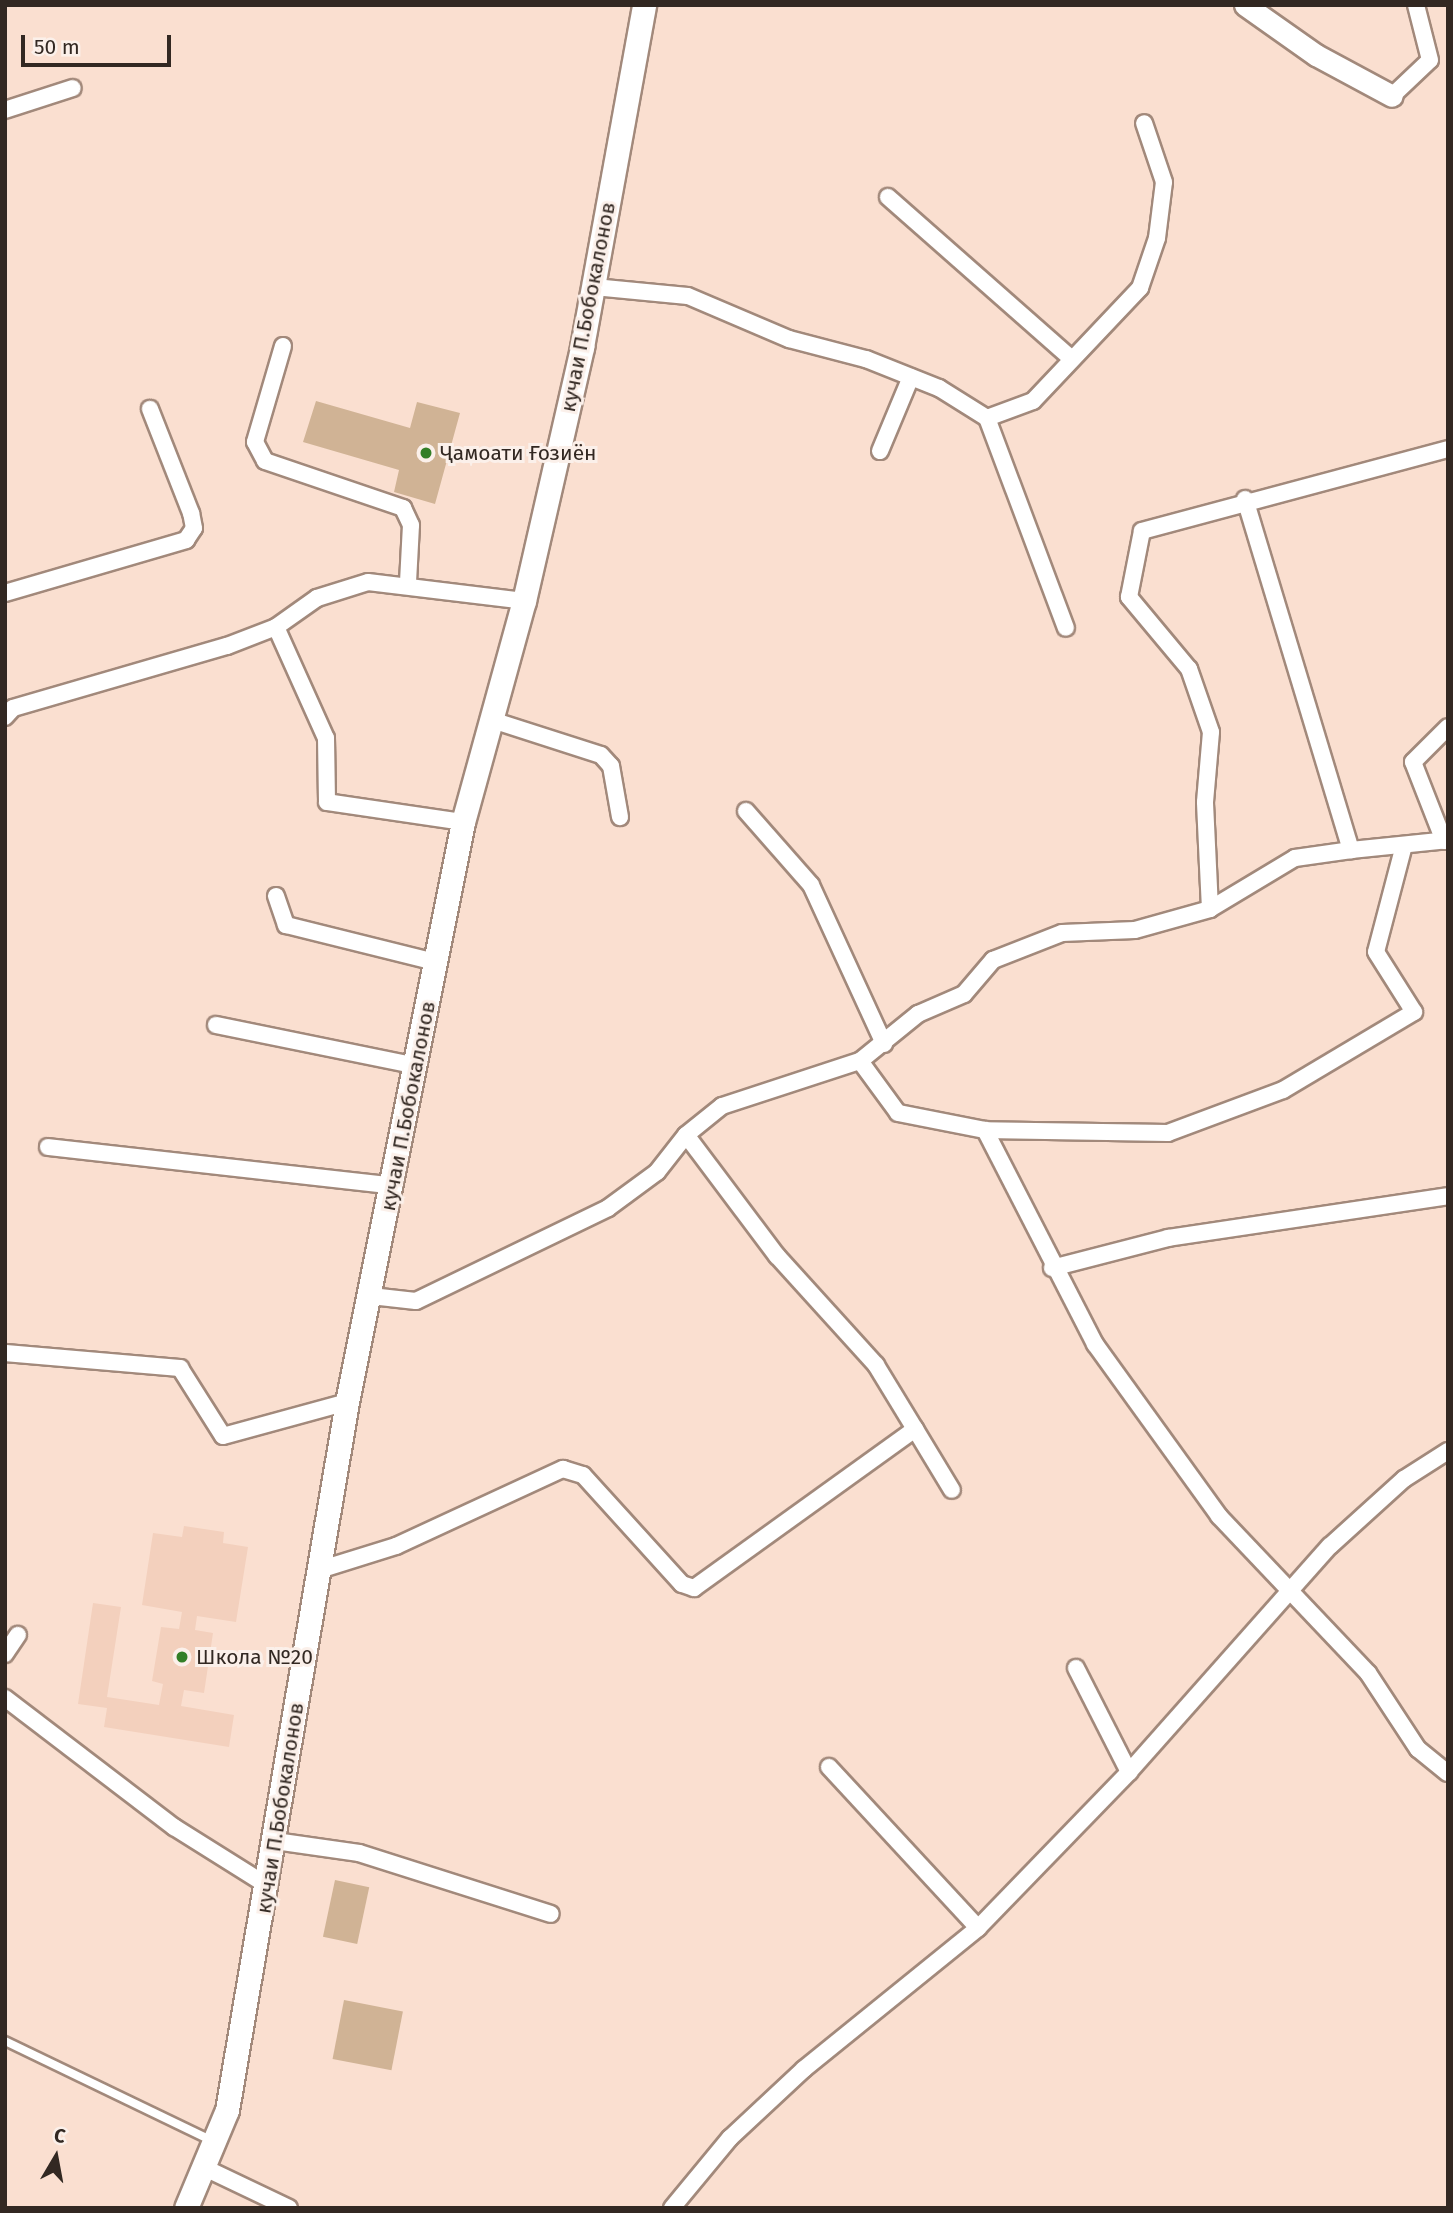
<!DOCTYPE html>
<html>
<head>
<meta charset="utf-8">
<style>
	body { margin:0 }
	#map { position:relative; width:1453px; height:2213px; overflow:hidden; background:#fadfd0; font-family:"Fira Sans",sans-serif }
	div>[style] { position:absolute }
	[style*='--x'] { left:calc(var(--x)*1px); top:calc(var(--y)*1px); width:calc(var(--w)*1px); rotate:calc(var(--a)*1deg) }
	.built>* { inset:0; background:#f3d0bd }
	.building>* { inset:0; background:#d0b395; transform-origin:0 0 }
	.roads { filter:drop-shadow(2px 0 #a2897b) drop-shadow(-2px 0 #a2897b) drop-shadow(0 2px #a2897b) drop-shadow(0 -2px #a2897b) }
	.service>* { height:8px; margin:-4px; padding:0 4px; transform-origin:4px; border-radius:4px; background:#fff }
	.minor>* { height:16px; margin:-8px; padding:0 8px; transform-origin:8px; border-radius:8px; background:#fff }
	.tertiary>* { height:21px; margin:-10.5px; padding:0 10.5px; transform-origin:10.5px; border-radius:10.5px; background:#fff }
	.secondary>* { height:23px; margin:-11.5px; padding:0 11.5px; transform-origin:11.5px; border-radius:11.5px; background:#fff }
	.dots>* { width:19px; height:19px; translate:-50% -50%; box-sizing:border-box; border:4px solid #fbf0ea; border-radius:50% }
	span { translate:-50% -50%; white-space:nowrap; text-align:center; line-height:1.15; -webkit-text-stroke:6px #fbf0ea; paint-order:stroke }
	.street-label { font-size:21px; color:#322822 }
	.poi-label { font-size:21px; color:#322822 }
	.left { translate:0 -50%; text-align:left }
	.frame { position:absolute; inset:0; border:7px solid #322822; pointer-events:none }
	.north { position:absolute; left:21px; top:2122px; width:70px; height:70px; -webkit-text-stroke:5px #fbf0ea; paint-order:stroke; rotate:10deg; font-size:19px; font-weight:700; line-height:28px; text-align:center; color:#322822 }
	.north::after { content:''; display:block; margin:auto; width:24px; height:32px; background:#322822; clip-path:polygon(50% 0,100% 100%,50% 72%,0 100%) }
	.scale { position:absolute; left:21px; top:35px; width:150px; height:32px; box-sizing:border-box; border:4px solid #322822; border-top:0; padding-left:9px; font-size:21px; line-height:24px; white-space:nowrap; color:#322822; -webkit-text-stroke:5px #fbf0ea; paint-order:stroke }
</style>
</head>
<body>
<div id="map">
	<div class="built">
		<i style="clip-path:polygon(184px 1526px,224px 1532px,223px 1543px,248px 1547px,236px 1622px,197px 1616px,195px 1630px,213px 1633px,204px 1693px,184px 1690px,181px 1706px,234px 1715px,229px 1747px,104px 1727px,107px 1708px,78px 1704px,93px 1603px,121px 1607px,107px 1697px,159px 1705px,163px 1684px,152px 1681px,161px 1627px,179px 1629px,182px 1612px,142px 1605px,153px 1533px,182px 1537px)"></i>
	</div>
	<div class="building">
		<i style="clip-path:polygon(316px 401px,410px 428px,417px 402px,460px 413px,435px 504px,394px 492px,399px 470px,303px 442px)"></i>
		<i style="left:335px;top:1880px;width:35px;height:58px;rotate:12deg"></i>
		<i style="left:344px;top:2000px;width:60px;height:60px;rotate:11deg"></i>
	</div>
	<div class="roads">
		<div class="service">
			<i style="--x:5;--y:2041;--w:229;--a:25.7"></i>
		</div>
		<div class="minor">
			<i style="--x:1392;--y:96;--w:52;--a:-43.5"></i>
			<i style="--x:1430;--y:60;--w:57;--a:-104.3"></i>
			<i style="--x:5;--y:110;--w:71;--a:-17.9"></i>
			<i style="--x:888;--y:197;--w:245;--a:41.4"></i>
			<i style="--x:594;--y:287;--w:94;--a:5.5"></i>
			<i style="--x:688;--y:296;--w:110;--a:23.1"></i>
			<i style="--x:789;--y:339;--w:80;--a:14.6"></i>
			<i style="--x:866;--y:359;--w:79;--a:21.7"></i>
			<i style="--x:939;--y:388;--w:57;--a:32"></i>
			<i style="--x:987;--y:418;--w:49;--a:-20.3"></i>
			<i style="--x:1033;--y:401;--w:156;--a:-46.6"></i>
			<i style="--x:1140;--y:288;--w:53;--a:-71.2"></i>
			<i style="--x:1157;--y:238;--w:56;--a:-82.9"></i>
			<i style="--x:1164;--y:182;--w:62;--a:-108.7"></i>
			<i style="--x:283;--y:346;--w:100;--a:106.3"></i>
			<i style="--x:255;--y:442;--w:21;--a:62"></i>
			<i style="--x:265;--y:461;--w:146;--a:18.8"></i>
			<i style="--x:403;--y:508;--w:19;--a:65"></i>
			<i style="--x:411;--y:525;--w:57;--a:93"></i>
			<i style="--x:987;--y:418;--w:224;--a:69.4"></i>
			<i style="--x:880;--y:451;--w:80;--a:-67.3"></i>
			<i style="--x:1245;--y:499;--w:367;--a:73.2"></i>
			<i style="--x:1351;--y:850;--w:98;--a:-5.9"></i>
			<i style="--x:5;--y:593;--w:189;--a:-16.3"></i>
			<i style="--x:186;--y:540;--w:14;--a:-56"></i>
			<i style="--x:194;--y:528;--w:15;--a:-101"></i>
			<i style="--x:191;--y:513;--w:112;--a:-111.5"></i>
			<i style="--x:276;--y:627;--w:122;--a:65.8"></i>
			<i style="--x:326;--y:738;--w:64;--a:89.1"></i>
			<i style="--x:327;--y:802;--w:137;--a:8.4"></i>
			<i style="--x:5;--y:717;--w:12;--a:-48"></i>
			<i style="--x:13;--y:708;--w:223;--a:-16.2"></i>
			<i style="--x:227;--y:646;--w:53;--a:-21.2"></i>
			<i style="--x:276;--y:627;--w:50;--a:-35.3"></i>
			<i style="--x:317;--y:598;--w:53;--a:-17.4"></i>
			<i style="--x:368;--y:582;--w:157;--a:6.9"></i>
			<i style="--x:492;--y:720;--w:114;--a:17.8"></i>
			<i style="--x:601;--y:755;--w:15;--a:48"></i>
			<i style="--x:611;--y:766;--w:52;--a:80"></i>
			<i style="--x:746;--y:811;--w:98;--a:48.7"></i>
			<i style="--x:811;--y:885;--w:175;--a:65.3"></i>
			<i style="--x:1444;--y:841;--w:85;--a:-111.4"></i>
			<i style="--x:1413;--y:762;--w:49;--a:-45"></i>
			<i style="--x:1403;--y:849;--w:106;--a:104.7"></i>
			<i style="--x:1376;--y:952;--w:71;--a:57.7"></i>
			<i style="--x:1414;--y:1012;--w:152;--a:149.2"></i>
			<i style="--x:1283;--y:1090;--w:123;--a:159.5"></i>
			<i style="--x:1168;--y:1133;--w:183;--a:-179.1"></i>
			<i style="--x:985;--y:1130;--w:241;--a:62.8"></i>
			<i style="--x:1095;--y:1344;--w:212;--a:54.2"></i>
			<i style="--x:1219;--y:1516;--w:216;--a:46.5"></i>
			<i style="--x:1368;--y:1673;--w:91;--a:56.7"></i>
			<i style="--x:1418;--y:1749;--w:38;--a:39"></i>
			<i style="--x:276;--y:896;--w:31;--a:71"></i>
			<i style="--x:286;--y:925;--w:154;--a:13.9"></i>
			<i style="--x:1210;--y:909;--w:107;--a:-92.7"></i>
			<i style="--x:1205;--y:802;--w:70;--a:-85.1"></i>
			<i style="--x:1211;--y:732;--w:67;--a:-109.2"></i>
			<i style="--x:1189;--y:669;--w:94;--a:-129.8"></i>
			<i style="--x:1129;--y:597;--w:67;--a:-78.9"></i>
			<i style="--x:1142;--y:531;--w:317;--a:-15"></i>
			<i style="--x:216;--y:1025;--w:205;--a:11.5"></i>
			<i style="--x:860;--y:1061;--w:64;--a:53.8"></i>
			<i style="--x:898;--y:1113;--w:89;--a:11.1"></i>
			<i style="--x:48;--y:1147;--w:347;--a:6.4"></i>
			<i style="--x:1052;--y:1268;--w:120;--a:-14.5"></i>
			<i style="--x:1168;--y:1238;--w:283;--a:-8.5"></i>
			<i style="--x:371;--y:1296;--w:45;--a:6.3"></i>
			<i style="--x:416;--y:1301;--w:213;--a:-25.8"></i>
			<i style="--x:608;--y:1208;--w:61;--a:-36.3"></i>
			<i style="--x:657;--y:1172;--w:47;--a:-51.9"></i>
			<i style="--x:686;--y:1135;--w:46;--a:-38.9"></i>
			<i style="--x:722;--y:1106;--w:145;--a:-18.1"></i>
			<i style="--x:860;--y:1061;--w:75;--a:-39"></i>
			<i style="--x:918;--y:1014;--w:50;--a:-23.5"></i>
			<i style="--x:964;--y:994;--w:45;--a:-49.5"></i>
			<i style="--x:993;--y:960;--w:74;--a:-21.4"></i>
			<i style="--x:1062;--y:933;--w:73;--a:-2.4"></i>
			<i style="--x:1135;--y:930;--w:78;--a:-15.6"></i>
			<i style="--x:1210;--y:909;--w:99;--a:-31"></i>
			<i style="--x:1295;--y:858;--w:57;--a:-8.1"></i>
			<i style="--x:5;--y:1353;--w:176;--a:4.9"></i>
			<i style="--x:180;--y:1368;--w:80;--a:57.7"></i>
			<i style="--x:223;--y:1436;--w:129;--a:-15.3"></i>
			<i style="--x:915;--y:1429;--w:71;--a:58.8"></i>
			<i style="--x:319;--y:1570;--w:81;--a:-17.3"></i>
			<i style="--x:396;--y:1546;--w:184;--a:-24.8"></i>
			<i style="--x:563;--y:1469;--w:21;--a:17"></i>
			<i style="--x:583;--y:1475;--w:147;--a:47.8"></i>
			<i style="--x:682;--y:1584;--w:13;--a:18"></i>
			<i style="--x:694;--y:1588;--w:272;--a:-35.7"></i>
			<i style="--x:915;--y:1429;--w:75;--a:-121.4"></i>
			<i style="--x:876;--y:1365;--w:147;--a:-132.2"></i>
			<i style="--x:777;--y:1256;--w:151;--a:-126.9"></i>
			<i style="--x:5;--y:1654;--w:23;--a:-56"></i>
			<i style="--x:1076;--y:1668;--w:117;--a:63"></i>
			<i style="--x:5;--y:1698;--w:213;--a:37.4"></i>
			<i style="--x:174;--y:1827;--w:111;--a:32.1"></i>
			<i style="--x:829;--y:1767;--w:219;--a:47.2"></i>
			<i style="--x:275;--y:1841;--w:85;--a:8.1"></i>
			<i style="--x:359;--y:1853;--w:201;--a:17.6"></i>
			<i style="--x:205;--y:2168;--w:93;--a:25.5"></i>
			<i style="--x:672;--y:2208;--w:91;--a:-50.4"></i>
			<i style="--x:730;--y:2138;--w:101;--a:-43"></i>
			<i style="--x:804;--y:2069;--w:224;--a:-39"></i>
			<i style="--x:978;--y:1928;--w:217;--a:-45.9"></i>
			<i style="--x:1129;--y:1772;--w:302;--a:-48.4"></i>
			<i style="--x:1330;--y:1546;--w:100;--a:-42.2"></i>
			<i style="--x:1404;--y:1479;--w:52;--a:-32.5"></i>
		</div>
		<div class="tertiary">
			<i style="--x:1245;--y:5;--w:87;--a:35.2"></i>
			<i style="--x:1316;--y:55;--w:86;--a:28.3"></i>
		</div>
		<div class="secondary">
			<i style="--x:186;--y:2208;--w:106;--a:-67.3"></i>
			<i style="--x:227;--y:2110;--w:718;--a:-80.38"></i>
			<i style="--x:347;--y:1402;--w:591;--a:-78.69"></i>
			<i style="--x:463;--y:822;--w:229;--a:-74.6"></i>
			<i style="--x:524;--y:601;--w:261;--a:-77.1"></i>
			<i style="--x:582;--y:347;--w:348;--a:-79.7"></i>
		</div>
	</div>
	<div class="dots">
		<i style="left:426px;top:453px;background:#337f27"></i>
		<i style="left:182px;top:1657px;background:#337f27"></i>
	</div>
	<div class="street-label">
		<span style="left:588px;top:307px;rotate:-79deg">кучаи П.Бобокалонов</span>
		<span style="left:408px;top:1106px;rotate:-79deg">кучаи П.Бобокалонов</span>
		<span style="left:280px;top:1808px;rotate:-81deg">кучаи П.Бобокалонов</span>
	</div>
	<div class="poi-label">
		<span class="left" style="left:440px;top:453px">Ҷамоати Ғозиён</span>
		<span class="left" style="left:196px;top:1657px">Школа №20</span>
	</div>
	<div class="frame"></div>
	<div class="north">С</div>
	<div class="scale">50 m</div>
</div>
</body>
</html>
